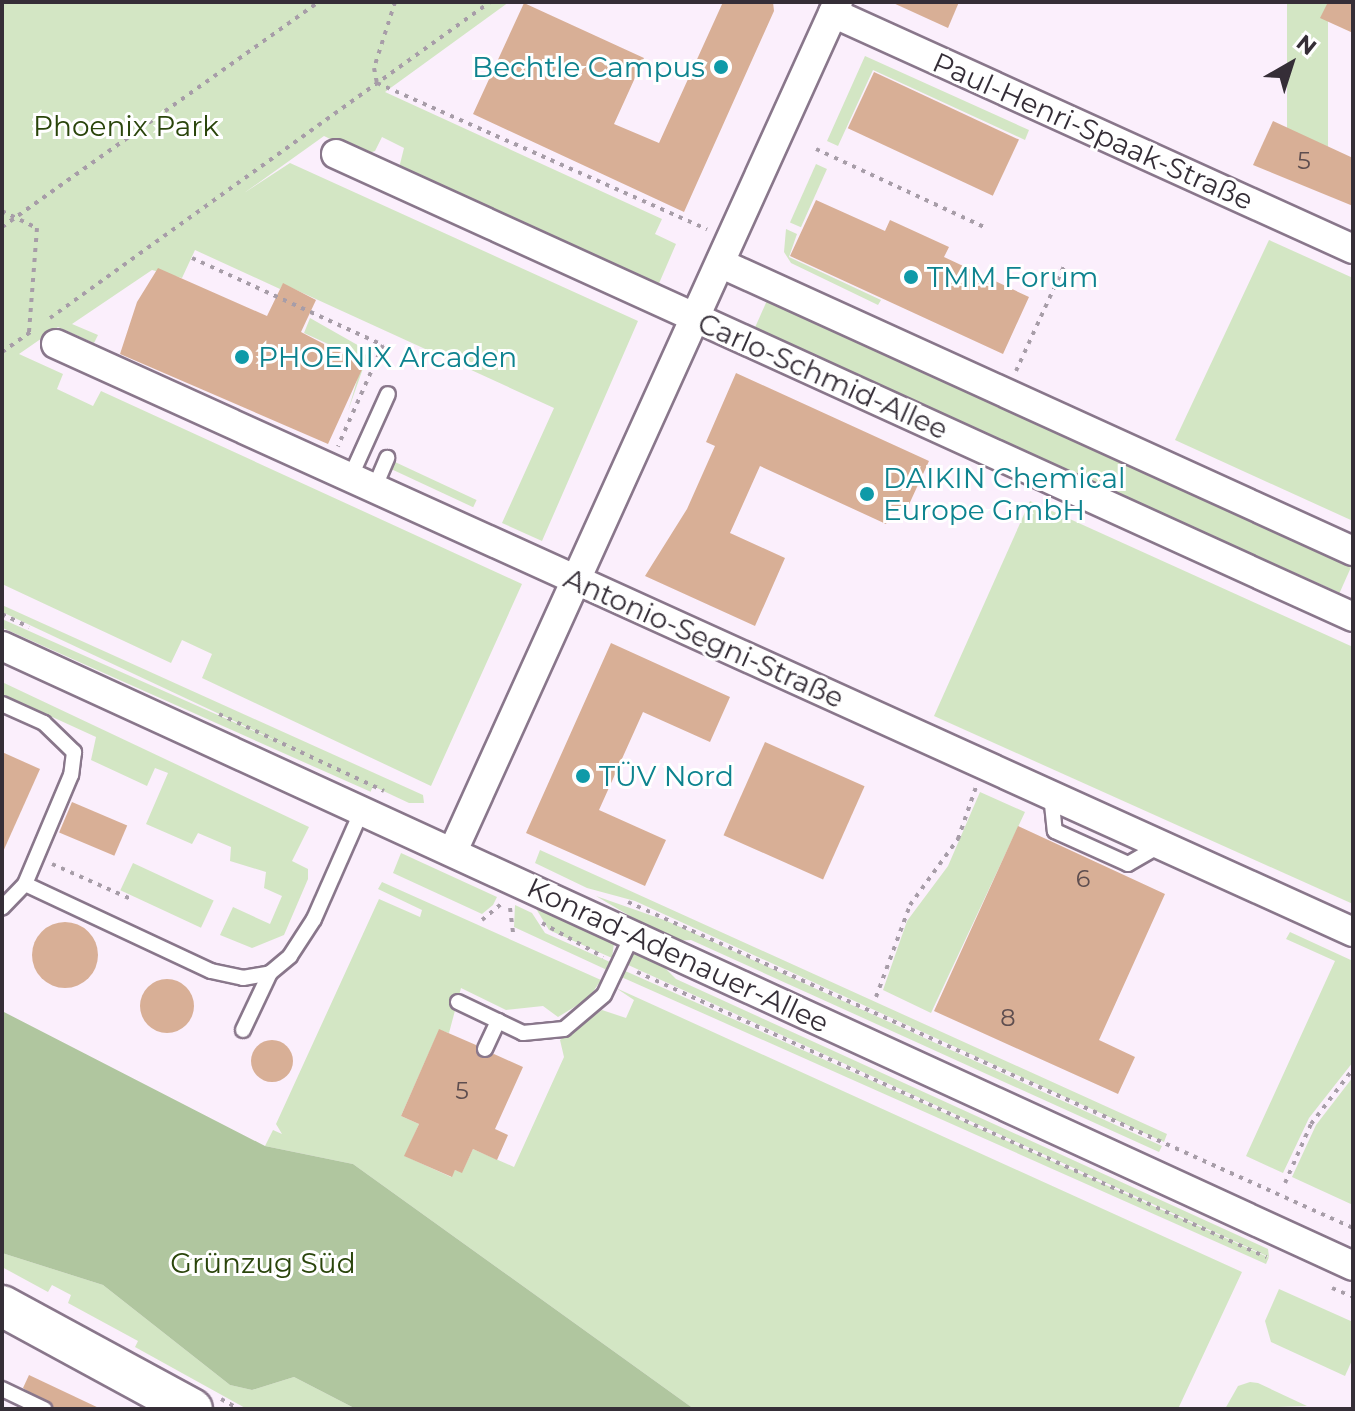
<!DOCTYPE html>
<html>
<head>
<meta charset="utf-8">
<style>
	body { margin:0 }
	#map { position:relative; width:1355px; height:1411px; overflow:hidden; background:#fbeffc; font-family:Montserrat,sans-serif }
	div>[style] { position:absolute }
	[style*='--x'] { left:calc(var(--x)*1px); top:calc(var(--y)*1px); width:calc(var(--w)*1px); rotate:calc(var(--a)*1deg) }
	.green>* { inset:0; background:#d3e6c4; transform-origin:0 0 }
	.forest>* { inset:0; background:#b0c69f }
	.building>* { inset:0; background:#d8af96; transform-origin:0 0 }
	.round { border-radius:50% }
	.path>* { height:4px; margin-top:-2px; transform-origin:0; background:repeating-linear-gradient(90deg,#a79da8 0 4px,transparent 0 10px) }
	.roads { filter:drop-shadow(2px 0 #89778b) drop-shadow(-2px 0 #89778b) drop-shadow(0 2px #89778b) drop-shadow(0 -2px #89778b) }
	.service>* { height:14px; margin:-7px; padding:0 7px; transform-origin:7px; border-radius:7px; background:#fff }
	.minor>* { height:28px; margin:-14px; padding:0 14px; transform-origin:14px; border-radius:14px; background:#fff }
	.secondary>* { height:40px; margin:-20px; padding:0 20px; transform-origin:20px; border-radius:20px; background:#fff }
	.dots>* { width:22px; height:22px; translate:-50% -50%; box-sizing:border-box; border:4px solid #fff; border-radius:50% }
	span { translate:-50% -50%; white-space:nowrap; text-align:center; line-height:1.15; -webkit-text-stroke:6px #fff; paint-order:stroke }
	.number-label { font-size:24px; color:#5e4e4f }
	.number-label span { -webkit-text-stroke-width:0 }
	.culture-label { font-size:28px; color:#0d838f }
	.right { translate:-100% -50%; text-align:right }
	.left { translate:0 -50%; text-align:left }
	.park-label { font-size:28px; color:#2a450b }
	.street-label { font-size:28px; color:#352e37 }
	.frame { position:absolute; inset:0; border:4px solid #352e37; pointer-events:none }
	.north { position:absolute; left:1251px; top:24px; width:80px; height:80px; -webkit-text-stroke:6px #fff; paint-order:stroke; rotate:39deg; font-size:22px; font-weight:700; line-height:32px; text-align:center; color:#352e37 }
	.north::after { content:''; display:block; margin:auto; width:28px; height:36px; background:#352e37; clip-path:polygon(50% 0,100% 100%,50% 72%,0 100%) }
</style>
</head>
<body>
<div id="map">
	<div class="green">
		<i style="clip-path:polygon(2px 2px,509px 2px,385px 92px,662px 219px,655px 234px,676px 244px,657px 288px,399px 168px,404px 148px,382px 137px,375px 151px,363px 155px,324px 136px,244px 193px,290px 163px,638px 321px,542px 541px,502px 523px,554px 408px,283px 284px,280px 289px,195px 250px,182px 278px,152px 270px,72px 324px,98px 335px,94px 343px,58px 327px,19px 354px,63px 374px,57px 389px,93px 406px,101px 391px,522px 584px,431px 786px,202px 678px,212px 654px,182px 640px,171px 663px,2px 584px)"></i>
		<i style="left:1287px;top:2px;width:41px;height:173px"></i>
		<i style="clip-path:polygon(865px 56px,1029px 130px,1025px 140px,873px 70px,838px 146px,827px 141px)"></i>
		<i style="left:816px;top:164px;width:12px;height:64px;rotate:24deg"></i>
		<i style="clip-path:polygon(786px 229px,797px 234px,789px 257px,881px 300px,878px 305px,791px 263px,784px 252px)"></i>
		<i style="clip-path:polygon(1269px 240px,1353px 278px,1353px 521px,1175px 440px)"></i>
		<i style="left:769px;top:296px;width:642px;height:39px;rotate:24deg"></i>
		<i style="clip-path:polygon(310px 318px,361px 347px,367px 357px,348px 411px,363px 360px,304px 333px)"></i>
		<i style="left:395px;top:462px;width:90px;height:8px;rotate:25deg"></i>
		<i style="clip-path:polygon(1030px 501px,1353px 647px,1353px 904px,934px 716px)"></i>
		<i style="clip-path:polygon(2px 605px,423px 795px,424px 803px,409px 803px,2px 612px)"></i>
		<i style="left:2px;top:619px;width:407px;height:8px;rotate:24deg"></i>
		<i style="clip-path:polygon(2px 682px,309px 827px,292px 861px,308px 869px,308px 879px,284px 935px,252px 948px,220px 935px,233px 907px,270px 924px,282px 896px,264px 888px,266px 872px,230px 861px,231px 847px,198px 833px,192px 844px,146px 824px,168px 773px,155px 768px,147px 786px,91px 760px,96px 737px,2px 694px)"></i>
		<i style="clip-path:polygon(980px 792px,1025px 812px,931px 1013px,883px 990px,907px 921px,948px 866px)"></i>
		<i style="clip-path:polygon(540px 850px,1167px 1134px,1164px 1142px,635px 901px,587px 888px,535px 863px)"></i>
		<i style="clip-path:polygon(401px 853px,497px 897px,493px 905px,482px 914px,393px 873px)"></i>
		<i style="left:133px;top:863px;width:89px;height:30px;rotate:25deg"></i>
		<i style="clip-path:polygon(382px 882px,601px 980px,589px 998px,558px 1017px,543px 1006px,506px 1010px,461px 988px,449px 1033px,439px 1030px,401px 1116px,419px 1124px,405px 1156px,451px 1177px,455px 1170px,462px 1172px,473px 1149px,514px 1167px,564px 1057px,560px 1040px,602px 1010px,626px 1018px,634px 1000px,616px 988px,1242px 1272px,1178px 1409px,694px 1409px,353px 1164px,265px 1146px,273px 1130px,282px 1134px,276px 1124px,379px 899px,420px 917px,422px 910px,378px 889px)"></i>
		<i style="clip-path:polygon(596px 896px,667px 921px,1162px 1146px,1159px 1152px,691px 940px,672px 941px)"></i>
		<i style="clip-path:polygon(515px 905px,532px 913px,545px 933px,610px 962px,607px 970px,514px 927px)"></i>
		<i style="clip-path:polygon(535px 907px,614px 943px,612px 958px,549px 930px)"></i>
		<i style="clip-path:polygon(1290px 932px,1353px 961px,1353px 1062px,1309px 1118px,1283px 1173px,1246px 1156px,1335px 961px,1286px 939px)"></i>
		<i style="clip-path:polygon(635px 952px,660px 963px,676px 979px,1268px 1249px,1269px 1257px,626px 964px)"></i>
		<i style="left:623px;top:970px;width:707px;height:7px;rotate:24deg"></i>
		<i style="clip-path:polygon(1353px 1077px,1353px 1205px,1292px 1177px,1316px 1125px)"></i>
		<i style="clip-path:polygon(2px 1253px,103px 1285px,230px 1385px,252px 1390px,294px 1377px,356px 1409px,247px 1409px,135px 1347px,138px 1341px,68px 1303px,71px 1295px,52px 1285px,48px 1292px,2px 1267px)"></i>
		<i style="clip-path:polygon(1279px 1289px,1353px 1322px,1353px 1358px,1345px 1376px,1271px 1342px,1265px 1321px)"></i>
		<i style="clip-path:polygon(1250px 1382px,1258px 1383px,1307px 1406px,1225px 1409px,1238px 1386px)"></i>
	</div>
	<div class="forest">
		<i style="clip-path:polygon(2px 1011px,265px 1146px,353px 1164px,694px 1409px,356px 1409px,294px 1377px,252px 1390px,230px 1385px,103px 1285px,2px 1253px)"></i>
	</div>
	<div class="building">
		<i style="clip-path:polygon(723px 2px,773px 2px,774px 11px,684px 212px,473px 114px,524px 3px,644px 58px,614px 124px,659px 143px)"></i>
		<i style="clip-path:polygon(891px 2px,959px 2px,948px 28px)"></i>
		<i style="clip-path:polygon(1328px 2px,1353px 2px,1353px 33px,1320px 18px)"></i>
		<i style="left:874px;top:72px;width:160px;height:62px;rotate:25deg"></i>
		<i style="clip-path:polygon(1273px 121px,1353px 158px,1353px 206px,1253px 165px)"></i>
		<i style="clip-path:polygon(816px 200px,885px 231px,890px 220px,949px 247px,944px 257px,1029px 297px,1003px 354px,790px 256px)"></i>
		<i style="clip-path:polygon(158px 268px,267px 316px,283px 283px,316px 300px,301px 332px,364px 365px,328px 444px,120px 354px,137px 302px)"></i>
		<i style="clip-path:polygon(736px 373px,929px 461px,906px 511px,894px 506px,886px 524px,760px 466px,730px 533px,785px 558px,755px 626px,645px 576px,687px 509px,715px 446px,706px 442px)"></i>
		<i style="clip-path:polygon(611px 643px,730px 697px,710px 742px,643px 712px,599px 810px,666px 840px,645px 886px,526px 833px)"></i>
		<i style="left:765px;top:742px;width:109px;height:102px;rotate:24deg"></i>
		<i style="clip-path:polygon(2px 752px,40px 769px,2px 854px)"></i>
		<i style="left:72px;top:802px;width:60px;height:33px;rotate:23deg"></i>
		<i style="clip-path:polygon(1018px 826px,1165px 894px,1099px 1040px,1135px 1057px,1118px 1094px,934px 1011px)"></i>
		<i class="round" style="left:32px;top:922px;width:66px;height:66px"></i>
		<i class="round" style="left:140px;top:979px;width:54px;height:54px"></i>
		<i style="clip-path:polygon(439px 1029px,476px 1045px,482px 1058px,494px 1054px,523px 1067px,495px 1129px,508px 1135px,497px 1160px,473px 1149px,462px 1173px,455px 1170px,452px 1177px,404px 1156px,419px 1124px,401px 1116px)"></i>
		<i class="round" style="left:251px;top:1040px;width:42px;height:42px"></i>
		<i style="clip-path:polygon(29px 1375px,101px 1409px,54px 1409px,23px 1388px)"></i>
	</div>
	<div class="path">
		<i style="--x:395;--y:2;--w:69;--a:107.7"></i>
		<i style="--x:374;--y:68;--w:15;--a:79"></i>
		<i style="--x:377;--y:83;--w:361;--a:23.9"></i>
		<i style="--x:816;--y:149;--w:185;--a:24.9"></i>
		<i style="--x:2;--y:211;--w:39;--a:26"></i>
		<i style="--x:37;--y:228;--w:105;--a:94.4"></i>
		<i style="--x:2;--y:227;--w:389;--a:-35.4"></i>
		<i style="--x:192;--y:258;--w:210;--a:24.5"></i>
		<i style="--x:383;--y:345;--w:111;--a:114"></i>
		<i style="--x:50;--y:318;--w:542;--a:-35.69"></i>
		<i style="--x:2;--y:352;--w:38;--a:-35"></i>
		<i style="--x:1016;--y:371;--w:118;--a:-65.4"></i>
		<i style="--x:2;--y:614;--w:30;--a:26"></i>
		<i style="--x:219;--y:714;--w:182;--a:25"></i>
		<i style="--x:52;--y:864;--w:86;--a:23.9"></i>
		<i style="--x:628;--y:902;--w:795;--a:24.21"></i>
		<i style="--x:510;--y:908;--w:26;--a:83"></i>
		<i style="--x:482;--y:920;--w:25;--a:-40"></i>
		<i style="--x:542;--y:923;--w:70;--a:29.1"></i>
		<i style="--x:637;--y:972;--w:691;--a:24.38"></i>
		<i style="--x:876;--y:997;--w:98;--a:-69.7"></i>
		<i style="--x:910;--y:905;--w:82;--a:-54"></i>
		<i style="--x:958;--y:839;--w:55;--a:-70.9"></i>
		<i style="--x:1285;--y:1183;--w:64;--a:-66.2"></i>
		<i style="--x:1311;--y:1124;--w:69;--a:-52.6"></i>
		<i style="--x:1332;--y:1288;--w:23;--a:23"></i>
		<i style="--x:221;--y:1399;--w:21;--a:29"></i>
	</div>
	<div class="roads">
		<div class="service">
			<i style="--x:350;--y:478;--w:92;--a:-65.7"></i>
			<i style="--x:374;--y:489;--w:34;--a:-67"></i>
			<i style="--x:2;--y:704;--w:46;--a:24.3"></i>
			<i style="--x:44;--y:723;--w:42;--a:44"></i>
			<i style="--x:74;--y:752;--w:23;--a:97"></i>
			<i style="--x:71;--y:775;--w:118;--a:112.9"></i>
			<i style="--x:25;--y:884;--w:33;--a:134"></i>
			<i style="--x:1051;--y:795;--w:36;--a:84"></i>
			<i style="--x:1055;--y:831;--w:80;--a:24.3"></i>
			<i style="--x:1128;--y:864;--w:38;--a:-30"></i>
			<i style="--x:25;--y:884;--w:205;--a:25.1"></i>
			<i style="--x:211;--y:971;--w:33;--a:12"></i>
			<i style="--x:243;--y:978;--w:27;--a:-10"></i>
			<i style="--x:270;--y:973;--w:26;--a:-40"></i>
			<i style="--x:290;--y:956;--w:44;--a:-57"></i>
			<i style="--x:314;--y:919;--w:119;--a:-66.2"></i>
			<i style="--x:458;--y:1002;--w:72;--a:25.5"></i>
			<i style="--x:523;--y:1033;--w:41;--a:-5.6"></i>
			<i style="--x:564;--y:1029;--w:52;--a:-40.4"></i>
			<i style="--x:604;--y:995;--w:65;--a:-64.6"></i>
			<i style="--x:243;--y:1030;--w:63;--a:-64.7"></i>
			<i style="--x:485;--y:1049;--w:31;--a:-65"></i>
			<i style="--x:2;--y:1389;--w:47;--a:25.5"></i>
		</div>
		<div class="minor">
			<i style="--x:833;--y:13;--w:571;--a:24.41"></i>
			<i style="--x:336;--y:154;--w:1117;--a:24.48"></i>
			<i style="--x:722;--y:264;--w:693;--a:24.46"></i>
			<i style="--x:56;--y:344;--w:1424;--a:24.39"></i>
			<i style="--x:2;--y:646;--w:1486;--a:24.65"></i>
			<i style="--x:453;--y:851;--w:932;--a:-65.61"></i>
		</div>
		<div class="secondary">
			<i style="--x:2;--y:1306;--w:216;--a:28.5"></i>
		</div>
	</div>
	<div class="dots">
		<i style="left:721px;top:67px;background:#0f9aa8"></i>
		<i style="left:911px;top:277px;background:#0f9aa8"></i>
		<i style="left:242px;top:357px;background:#0f9aa8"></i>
		<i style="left:867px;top:494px;background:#0f9aa8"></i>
		<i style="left:583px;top:776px;background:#0f9aa8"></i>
	</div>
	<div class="number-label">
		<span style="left:1304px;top:161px">5</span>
		<span style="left:1083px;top:879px">6</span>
		<span style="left:1008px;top:1018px">8</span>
		<span style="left:462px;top:1091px">5</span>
	</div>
	<div class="culture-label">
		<span class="right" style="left:705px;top:67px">Bechtle Campus</span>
		<span class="left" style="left:927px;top:277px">TMM Forum</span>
		<span class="left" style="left:258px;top:357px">PHOENIX Arcaden</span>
		<span class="left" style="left:883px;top:494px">DAIKIN Chemical<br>Europe GmbH</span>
		<span class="left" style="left:599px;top:776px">TÜV Nord</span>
	</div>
	<div class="park-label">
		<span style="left:126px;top:126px">Phoenix Park</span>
		<span style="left:263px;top:1263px">Grünzug Süd</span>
	</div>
	<div class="street-label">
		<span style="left:1093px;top:131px;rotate:24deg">Paul-Henri-Spaak-Straße</span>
		<span style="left:823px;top:376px;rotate:24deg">Carlo-Schmid-Allee</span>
		<span style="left:704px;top:638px;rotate:24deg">Antonio-Segni-Straße</span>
		<span style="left:678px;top:955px;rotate:25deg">Konrad-Adenauer-Allee</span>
	</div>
	<div class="frame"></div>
	<div class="north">N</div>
</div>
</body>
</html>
